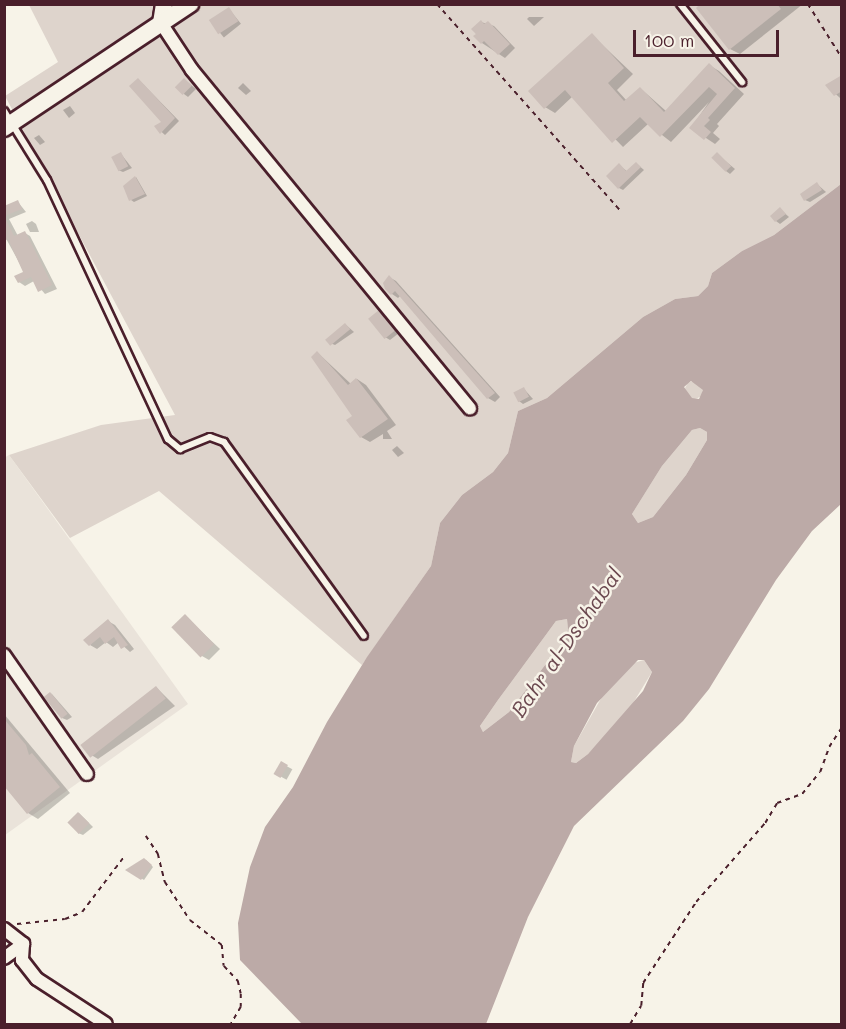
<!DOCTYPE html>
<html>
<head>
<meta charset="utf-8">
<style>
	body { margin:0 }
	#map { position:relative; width:846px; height:1029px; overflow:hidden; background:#f7f3e8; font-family:Mali,sans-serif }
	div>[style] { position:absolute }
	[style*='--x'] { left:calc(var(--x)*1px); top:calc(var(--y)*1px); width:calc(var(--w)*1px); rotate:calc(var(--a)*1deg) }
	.built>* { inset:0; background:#eae3da }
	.green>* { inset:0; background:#ded4cc }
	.round { border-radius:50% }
	.water>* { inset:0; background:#bcaaa7 }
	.shadow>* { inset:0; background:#0003; transform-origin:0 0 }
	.building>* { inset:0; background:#ccbfb9; transform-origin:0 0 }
	.path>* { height:1.5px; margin-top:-0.75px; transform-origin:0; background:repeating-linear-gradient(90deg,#4a1f2b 0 4.5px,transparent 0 9px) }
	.roads { filter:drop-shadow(2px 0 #4a1f2b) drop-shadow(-2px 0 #4a1f2b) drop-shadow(0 2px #4a1f2b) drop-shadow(0 -2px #4a1f2b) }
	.service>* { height:6px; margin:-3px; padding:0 3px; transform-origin:3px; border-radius:3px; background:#f7f3e8 }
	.minor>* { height:12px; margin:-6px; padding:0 6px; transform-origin:6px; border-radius:6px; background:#f7f3e8 }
	.secondary>* { height:16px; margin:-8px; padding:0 8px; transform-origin:8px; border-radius:8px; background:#f7f3e8 }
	span { translate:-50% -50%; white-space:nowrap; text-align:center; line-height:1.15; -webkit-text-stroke:5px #f7f3e8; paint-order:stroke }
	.water-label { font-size:21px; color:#6c4950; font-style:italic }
	.frame { position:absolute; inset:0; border:6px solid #4a1f2b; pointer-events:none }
	.scale { position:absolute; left:633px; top:30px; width:146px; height:27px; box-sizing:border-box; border:3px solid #4a1f2b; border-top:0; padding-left:8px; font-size:18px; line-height:21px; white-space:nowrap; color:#4a1f2b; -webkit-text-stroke:4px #f7f3e8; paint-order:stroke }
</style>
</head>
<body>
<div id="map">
	<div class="built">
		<i style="clip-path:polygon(9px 455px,188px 704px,5px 835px,4px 458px)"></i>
	</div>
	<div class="green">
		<i style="clip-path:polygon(29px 5px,841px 5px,841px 184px,774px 235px,742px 251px,712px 273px,708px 286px,698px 296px,675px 299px,643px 317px,547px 398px,518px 411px,508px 453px,493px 472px,462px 495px,440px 523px,431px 566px,362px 665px,159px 491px,70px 538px,9px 455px,101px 425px,175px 415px,5px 96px,58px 62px)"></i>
		<i class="round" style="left:685px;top:381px;width:18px;height:18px"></i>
		<i style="clip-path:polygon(700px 428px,707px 432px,707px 440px,686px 475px,653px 517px,638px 523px,632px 514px,662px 466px,692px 430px)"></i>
		<i style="clip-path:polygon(567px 619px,568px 630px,562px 643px,509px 712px,483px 732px,480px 726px,498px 700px,548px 632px,556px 621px)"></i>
		<i style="clip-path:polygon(644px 660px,652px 672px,627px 713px,588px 754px,576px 763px,571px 762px,574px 746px,607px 688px,630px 664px)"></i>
	</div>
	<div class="water">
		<i style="clip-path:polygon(evenodd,841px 184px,841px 504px,812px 531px,776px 580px,709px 689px,683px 721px,574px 826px,528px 917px,486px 1024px,302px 1024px,240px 960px,238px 923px,250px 867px,265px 827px,293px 787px,327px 722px,367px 657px,431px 566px,440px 523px,462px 495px,493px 472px,508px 453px,518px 411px,547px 398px,643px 317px,675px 299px,698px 296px,708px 286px,712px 273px,742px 251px,774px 235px,841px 184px,691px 381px,703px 390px,699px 399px,692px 398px,684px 387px,691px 381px,841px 184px,700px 428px,707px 432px,707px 440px,686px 475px,653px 517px,638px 523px,632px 514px,662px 466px,692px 430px,700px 428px,841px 184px,567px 619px,568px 630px,562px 643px,509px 712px,483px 732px,480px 726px,498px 700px,548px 632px,556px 621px,567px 619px,841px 184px,638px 660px,644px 660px,652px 672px,643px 691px,588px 754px,576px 763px,571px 762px,574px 746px,597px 703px,638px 660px)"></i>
	</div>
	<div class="shadow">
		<i style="clip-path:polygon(703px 4px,803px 4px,740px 54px,730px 49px)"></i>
		<i style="left:229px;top:9px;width:19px;height:22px;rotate:51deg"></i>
		<i style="clip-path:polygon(529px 17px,544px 17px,534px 26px,527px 19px)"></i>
		<i style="clip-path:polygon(481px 22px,494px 26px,515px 48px,505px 58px,482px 43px,473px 29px)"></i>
		<i style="clip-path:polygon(592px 35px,633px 74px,617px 90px,627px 101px,640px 88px,666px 111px,709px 65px,719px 71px,744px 94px,717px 124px,719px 126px,713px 133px,720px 139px,715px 144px,691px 128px,709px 102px,671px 142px,648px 124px,623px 147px,573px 96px,555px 113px,545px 107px)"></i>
		<i style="clip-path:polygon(842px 76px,842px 97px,840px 98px,827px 86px)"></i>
		<i style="clip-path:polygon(185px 80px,196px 89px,188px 97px,184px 94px)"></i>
		<i style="clip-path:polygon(142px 83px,179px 121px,165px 135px,156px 127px,163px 122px)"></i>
		<i style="clip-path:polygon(243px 83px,251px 91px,246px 95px,238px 88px)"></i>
		<i style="clip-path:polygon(70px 106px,75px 113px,69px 118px,63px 110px)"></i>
		<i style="clip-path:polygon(39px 135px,45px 142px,40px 145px,34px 138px)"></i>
		<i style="clip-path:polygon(121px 154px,132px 168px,123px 172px,118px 170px)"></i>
		<i style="clip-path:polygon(717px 154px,735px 169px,730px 174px,726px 171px)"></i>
		<i style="clip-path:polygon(636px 163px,644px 170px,623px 190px,619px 188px,619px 165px,628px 172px)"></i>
		<i style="clip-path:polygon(136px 177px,147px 196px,134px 202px,131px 200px)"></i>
		<i style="clip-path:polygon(817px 184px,826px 192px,810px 202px,805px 200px)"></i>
		<i style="clip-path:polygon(18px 202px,26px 212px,9px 219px,18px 236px,25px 233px,30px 236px,57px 289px,45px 294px,34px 281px,25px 286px,19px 282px,25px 273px,4px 235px,4px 209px)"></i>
		<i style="clip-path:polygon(780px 209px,789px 217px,780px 224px,776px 221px)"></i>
		<i style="clip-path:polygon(32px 221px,36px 224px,39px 232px,30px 232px,26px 224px)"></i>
		<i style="clip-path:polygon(389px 277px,396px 281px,500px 397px,495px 402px,488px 398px,401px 295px,398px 298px,392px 294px)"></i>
		<i style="clip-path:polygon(379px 312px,399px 333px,390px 340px,385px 337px)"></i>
		<i style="clip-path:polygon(345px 324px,354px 332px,335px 345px,330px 343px)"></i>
		<i style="clip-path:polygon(318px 353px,351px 384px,357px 379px,366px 385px,396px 425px,387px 431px,392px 439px,383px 439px,383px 434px,370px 442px,361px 437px,355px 416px)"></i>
		<i style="clip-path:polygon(524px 389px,533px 399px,523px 404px,519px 401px)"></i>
		<i style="clip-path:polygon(397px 446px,404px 453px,398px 457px,392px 450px)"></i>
		<i style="clip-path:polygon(185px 616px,220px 649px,209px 660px,202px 656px)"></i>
		<i style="clip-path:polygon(108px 621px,115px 625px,134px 649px,130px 652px,119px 642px,113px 647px,106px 642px,97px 649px,90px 645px)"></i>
		<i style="clip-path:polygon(156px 687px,175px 706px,98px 759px,88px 753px)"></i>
		<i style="clip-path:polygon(51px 693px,72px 717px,67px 720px,62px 718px)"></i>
		<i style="clip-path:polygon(4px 714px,70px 793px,38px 819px,28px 813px,4px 784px)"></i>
		<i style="left:281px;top:763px;width:13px;height:12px;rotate:29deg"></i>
		<i style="clip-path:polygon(79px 813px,93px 827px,83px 835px,78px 833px)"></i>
		<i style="clip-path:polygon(146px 860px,153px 867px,144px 880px,128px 870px)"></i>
	</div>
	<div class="building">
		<i style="clip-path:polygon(700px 4px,777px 4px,781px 9px,729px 50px,696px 8px)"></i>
		<i style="left:229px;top:7px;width:17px;height:24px;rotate:57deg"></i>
		<i style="clip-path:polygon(481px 20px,484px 24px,488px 21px,510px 44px,498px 55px,484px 41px,481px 44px,473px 36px,476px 34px,471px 29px)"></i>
		<i style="clip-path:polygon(592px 33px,624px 68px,608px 83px,624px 101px,640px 87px,664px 112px,709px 63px,735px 88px,708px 118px,710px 120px,704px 126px,711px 132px,704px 140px,689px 128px,717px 94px,709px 87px,660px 137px,640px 117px,612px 143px,565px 90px,544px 109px,528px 91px)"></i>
		<i style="clip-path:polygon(842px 75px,842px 91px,834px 96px,825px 85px)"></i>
		<i style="clip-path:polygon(138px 78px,175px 118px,160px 134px,154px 126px,161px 122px,129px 86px)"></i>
		<i style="left:184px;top:78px;width:11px;height:13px;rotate:45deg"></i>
		<i style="left:121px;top:152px;width:16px;height:11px;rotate:63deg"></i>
		<i style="left:717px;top:152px;width:20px;height:8px;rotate:45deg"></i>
		<i style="clip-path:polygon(636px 162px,641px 167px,618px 189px,606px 176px,619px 163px,626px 171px)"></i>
		<i style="clip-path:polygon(135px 176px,145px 194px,129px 201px,123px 186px)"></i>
		<i style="clip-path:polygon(817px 182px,822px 190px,804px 201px,800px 194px)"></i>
		<i style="clip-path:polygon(18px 200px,22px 209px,4px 216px,4px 206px)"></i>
		<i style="clip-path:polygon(780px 207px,786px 214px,775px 222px,770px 216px)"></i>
		<i style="clip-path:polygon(4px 216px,14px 236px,25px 231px,52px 285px,38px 292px,31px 277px,18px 283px,14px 276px,23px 272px,8px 239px,4px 241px)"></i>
		<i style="clip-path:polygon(389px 275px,495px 393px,487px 399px,395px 291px,391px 295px,385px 289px,383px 283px)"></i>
		<i style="left:379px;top:310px;width:26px;height:14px;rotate:51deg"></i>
		<i style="left:345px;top:323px;width:8px;height:26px;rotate:50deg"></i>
		<i style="clip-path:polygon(317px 351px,348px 385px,356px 378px,388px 419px,360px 438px,346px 420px,352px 416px,311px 357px)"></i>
		<i style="left:524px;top:387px;width:11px;height:12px;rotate:63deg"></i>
		<i style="left:185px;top:614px;width:42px;height:19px;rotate:46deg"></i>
		<i style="clip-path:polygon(108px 619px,128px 645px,121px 649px,114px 637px,105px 644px,100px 637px,89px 646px,83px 640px)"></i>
		<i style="left:156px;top:686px;width:16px;height:96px;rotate:52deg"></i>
		<i style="left:50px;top:692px;width:28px;height:8px;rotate:51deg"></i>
		<i style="clip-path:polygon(4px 719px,26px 745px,29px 755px,32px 753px,60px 787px,27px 814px,4px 786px)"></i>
		<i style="left:281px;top:761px;width:8px;height:15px;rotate:30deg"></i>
		<i style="left:78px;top:812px;width:16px;height:15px;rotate:45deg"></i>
		<i style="clip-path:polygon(144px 858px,152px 865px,141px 880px,125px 870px)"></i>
	</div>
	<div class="path">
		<i style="--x:437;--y:4;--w:277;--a:48.4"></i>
		<i style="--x:808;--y:4;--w:64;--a:57.8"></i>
		<i style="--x:146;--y:836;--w:22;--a:56"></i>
		<i style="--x:158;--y:854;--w:29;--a:76"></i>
		<i style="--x:165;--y:882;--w:45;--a:56.7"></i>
		<i style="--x:190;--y:920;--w:41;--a:38"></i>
		<i style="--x:222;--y:945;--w:21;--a:85"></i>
		<i style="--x:224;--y:966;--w:21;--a:47"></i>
		<i style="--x:238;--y:981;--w:13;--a:77"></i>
		<i style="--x:241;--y:994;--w:13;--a:90"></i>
		<i style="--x:241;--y:1007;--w:20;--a:120"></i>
		<i style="--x:17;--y:924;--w:48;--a:-5.9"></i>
		<i style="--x:65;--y:919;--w:18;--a:-22"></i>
		<i style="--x:82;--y:912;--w:68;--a:-52.8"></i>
		<i style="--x:630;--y:1024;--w:21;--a:-59"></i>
		<i style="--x:641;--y:1006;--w:23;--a:-85"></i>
		<i style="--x:643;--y:983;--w:97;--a:-56.8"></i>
		<i style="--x:696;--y:902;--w:105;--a:-48.9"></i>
		<i style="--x:765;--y:823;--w:23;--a:-59"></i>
		<i style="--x:777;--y:803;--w:27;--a:-20"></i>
		<i style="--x:802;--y:794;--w:28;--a:-51"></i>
		<i style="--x:820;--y:772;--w:27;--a:-70"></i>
		<i style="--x:829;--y:747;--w:24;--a:-57"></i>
	</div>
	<div class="roads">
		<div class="service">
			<i style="--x:680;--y:4;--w:100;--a:51.5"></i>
			<i style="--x:4;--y:111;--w:81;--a:58.1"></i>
			<i style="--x:47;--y:180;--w:286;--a:65"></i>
			<i style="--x:168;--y:439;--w:16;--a:40"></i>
			<i style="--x:180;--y:449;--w:32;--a:-22"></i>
			<i style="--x:210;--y:437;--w:15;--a:20"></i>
			<i style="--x:224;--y:442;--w:239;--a:54.2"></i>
		</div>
		<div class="minor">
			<i style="--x:161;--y:23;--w:56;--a:56.6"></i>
			<i style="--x:192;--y:70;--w:438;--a:50.6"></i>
			<i style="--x:4;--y:655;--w:145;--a:55.1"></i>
			<i style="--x:4;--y:929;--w:24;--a:38"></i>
			<i style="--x:23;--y:944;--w:16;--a:94"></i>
			<i style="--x:22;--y:960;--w:24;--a:52"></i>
			<i style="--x:37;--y:979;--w:82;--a:33.1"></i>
			<i style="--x:4;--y:958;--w:24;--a:-36"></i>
		</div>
		<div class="secondary">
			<i style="--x:161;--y:23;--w:19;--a:-81"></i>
			<i style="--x:4;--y:128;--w:224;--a:-33.7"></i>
		</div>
	</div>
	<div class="water-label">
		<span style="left:566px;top:642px;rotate:-55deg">Bahr al-Dschabal</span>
	</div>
	<div class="frame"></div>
	<div class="scale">100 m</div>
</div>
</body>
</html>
